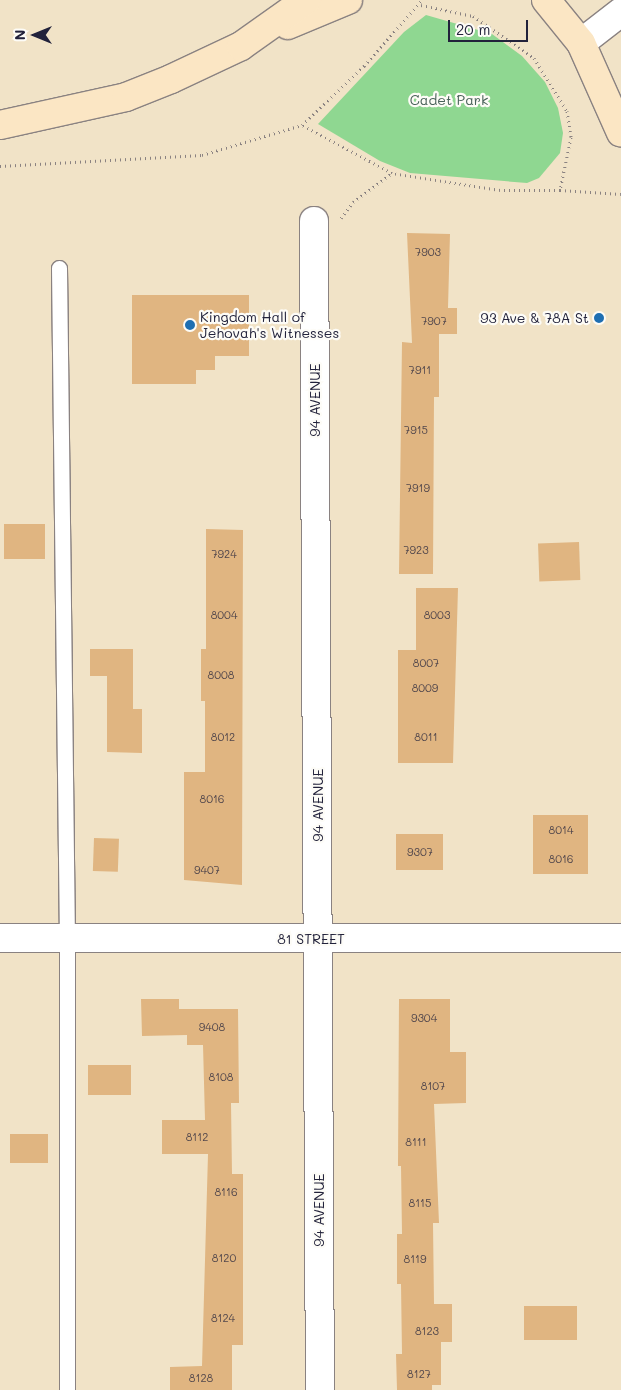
<!DOCTYPE html>
<html>
<head>
<meta charset="utf-8">
<style>
	body { margin:0 }
	#map { position:relative; width:621px; height:1390px; overflow:hidden; background:#f1e3c7; font-family:Mali,sans-serif }
	div>[style] { position:absolute }
	[style*='--x'] { left:calc(var(--x)*1px); top:calc(var(--y)*1px); width:calc(var(--w)*1px); rotate:calc(var(--a)*1deg) }
	.green>* { inset:0; background:#8fd791 }
	.building>* { inset:0; background:#e0b581; transform-origin:0 0 }
	.path>* { height:3px; margin-top:-1.5px; transform-origin:0; background:repeating-linear-gradient(90deg,#8a8281 0 1px,transparent 0 5px) }
	.roads { filter:drop-shadow(1px 0 #8a8281) drop-shadow(-1px 0 #8a8281) drop-shadow(0 1px #8a8281) drop-shadow(0 -1px #8a8281) }
	.service>* { height:15px; margin:-7.5px; padding:0 7.5px; transform-origin:7.5px; border-radius:7.5px; background:#fff }
	.minor>* { height:28px; margin:-14px; padding:0 14px; transform-origin:14px; border-radius:14px; background:#fff }
	.secondary>* { height:28px; margin:-14px; padding:0 14px; transform-origin:14px; border-radius:14px; background:#fbe6c4 }
	.dots>* { width:14px; height:14px; translate:-50% -50%; box-sizing:border-box; border:2px solid #fdfcf7; border-radius:50% }
	span { translate:-50% -50%; white-space:nowrap; text-align:center; line-height:1.15; -webkit-text-stroke:4.5px #fdfcf7; paint-order:stroke }
	.number-label { font-size:11px; color:#52474c }
	.number-label span { -webkit-text-stroke-width:0 }
	.park-label { font-size:14px; color:#486159 }
	.poi-label { font-size:14px; color:#22223b }
	.left { translate:0 -50%; text-align:left }
	.right { translate:-100% -50%; text-align:right }
	.street-label { font-size:14px; color:#22223b }
	.north { position:absolute; left:10px; top:10px; width:50px; height:50px; -webkit-text-stroke:4px #fdfcf7; paint-order:stroke; rotate:270deg; font-size:14px; font-weight:700; line-height:20px; text-align:center; color:#22223b }
	.north::after { content:''; display:block; margin:auto; width:18px; height:22px; background:#22223b; clip-path:polygon(50% 0,100% 100%,50% 72%,0 100%) }
	.scale { position:absolute; left:448px; top:20px; width:80px; height:22px; box-sizing:border-box; border:2px solid #22223b; border-top:0; padding-left:6px; font-size:15px; line-height:18px; white-space:nowrap; color:#22223b; -webkit-text-stroke:4px #fdfcf7; paint-order:stroke }
</style>
</head>
<body>
<div id="map">
	<div class="green">
		<i style="clip-path:polygon(426px 15px,492px 34px,522px 56px,545px 82px,558px 108px,563px 133px,560px 153px,539px 178px,527px 183px,410px 173px,380px 161px,318px 124px,404px 32px)"></i>
	</div>
	<div class="building">
		<i style="clip-path:polygon(407px 233px,450px 234px,448px 308px,457px 308px,457px 334px,439px 334px,439px 397px,434px 397px,433px 574px,399px 574px,402px 342px,412px 343px)"></i>
		<i style="clip-path:polygon(132px 295px,249px 295px,249px 356px,215px 356px,215px 370px,196px 370px,196px 384px,132px 384px)"></i>
		<i style="left:4px;top:524px;width:41px;height:35px"></i>
		<i style="clip-path:polygon(206px 529px,243px 530px,242px 885px,184px 880px,184px 772px,205px 772px,205px 701px,201px 701px,201px 649px,206px 649px)"></i>
		<i style="left:579px;top:542px;width:38px;height:41px;rotate:88deg"></i>
		<i style="clip-path:polygon(416px 588px,458px 588px,453px 763px,398px 763px,398px 650px,416px 650px)"></i>
		<i style="clip-path:polygon(90px 649px,133px 649px,133px 709px,142px 709px,142px 753px,107px 752px,107px 676px,90px 676px)"></i>
		<i style="left:533px;top:815px;width:55px;height:59px"></i>
		<i style="left:396px;top:834px;width:47px;height:36px"></i>
		<i style="left:94px;top:838px;width:25px;height:33px;rotate:2deg"></i>
		<i style="clip-path:polygon(141px 999px,179px 999px,179px 1009px,238px 1009px,239px 1103px,231px 1103px,232px 1174px,243px 1174px,243px 1345px,232px 1345px,232px 1390px,170px 1390px,170px 1367px,202px 1366px,208px 1154px,162px 1154px,162px 1120px,205px 1120px,203px 1045px,187px 1045px,187px 1035px,142px 1036px)"></i>
		<i style="clip-path:polygon(399px 999px,450px 999px,450px 1052px,466px 1052px,466px 1103px,434px 1104px,439px 1223px,433px 1223px,434px 1304px,452px 1304px,452px 1342px,441px 1342px,441px 1385px,432px 1385px,432px 1390px,397px 1390px,396px 1354px,402px 1354px,401px 1284px,397px 1284px,397px 1234px,402px 1234px,401px 1166px,398px 1166px)"></i>
		<i style="left:88px;top:1065px;width:43px;height:30px"></i>
		<i style="left:10px;top:1134px;width:38px;height:29px"></i>
		<i style="left:524px;top:1306px;width:53px;height:34px"></i>
	</div>
	<div class="path">
		<i style="--x:421;--y:5;--w:53;--a:11.9"></i>
		<i style="--x:473;--y:16;--w:74;--a:34.5"></i>
		<i style="--x:534;--y:58;--w:62;--a:58.1"></i>
		<i style="--x:567;--y:111;--w:26;--a:81"></i>
		<i style="--x:571;--y:137;--w:54;--a:101.7"></i>
		<i style="--x:560;--y:190;--w:60;--a:180"></i>
		<i style="--x:500;--y:190;--w:109;--a:-171.1"></i>
		<i style="--x:392;--y:173;--w:102;--a:-151.9"></i>
		<i style="--x:302;--y:125;--w:86;--a:-43.6"></i>
		<i style="--x:364;--y:66;--w:88;--a:-48.7"></i>
		<i style="--x:0;--y:166;--w:202;--a:-3.1"></i>
		<i style="--x:202;--y:155;--w:104;--a:-16.7"></i>
		<i style="--x:560;--y:190;--w:61;--a:3.8"></i>
		<i style="--x:341;--y:218;--w:20;--a:-53"></i>
		<i style="--x:353;--y:202;--w:49;--a:-36.6"></i>
	</div>
	<div class="roads">
		<div class="service">
			<i style="--x:59;--y:268;--w:670;--a:89.32"></i>
			<i style="--x:67;--y:938;--w:452;--a:90"></i>
		</div>
		<div class="minor">
			<i style="--x:581;--y:43;--w:51;--a:-37.8"></i>
			<i style="--x:314;--y:221;--w:1169;--a:89.71"></i>
			<i style="--x:0;--y:938;--w:621;--a:0"></i>
		</div>
		<div class="secondary">
			<i style="--x:546;--y:0;--w:55;--a:50.9"></i>
			<i style="--x:581;--y:43;--w:98;--a:66"></i>
			<i style="--x:288;--y:25;--w:65;--a:-22.6"></i>
			<i style="--x:0;--y:125;--w:129;--a:-12.5"></i>
			<i style="--x:126;--y:97;--w:48;--a:-21.8"></i>
			<i style="--x:171;--y:79;--w:77;--a:-25.2"></i>
			<i style="--x:241;--y:46;--w:80;--a:-35.3"></i>
		</div>
	</div>
	<div class="dots">
		<i style="left:599px;top:318px;background:#1f6fb2"></i>
		<i style="left:190px;top:325px;background:#1f6fb2"></i>
	</div>
	<div class="number-label">
		<span style="left:428px;top:252px">7903</span>
		<span style="left:434px;top:321px">7907</span>
		<span style="left:420px;top:370px">7911</span>
		<span style="left:416px;top:430px">7915</span>
		<span style="left:418px;top:488px">7919</span>
		<span style="left:416px;top:550px">7923</span>
		<span style="left:224px;top:554px">7924</span>
		<span style="left:224px;top:615px">8004</span>
		<span style="left:437px;top:615px">8003</span>
		<span style="left:426px;top:663px">8007</span>
		<span style="left:221px;top:675px">8008</span>
		<span style="left:425px;top:688px">8009</span>
		<span style="left:223px;top:737px">8012</span>
		<span style="left:426px;top:737px">8011</span>
		<span style="left:212px;top:799px">8016</span>
		<span style="left:561px;top:830px">8014</span>
		<span style="left:420px;top:852px">9307</span>
		<span style="left:561px;top:859px">8016</span>
		<span style="left:207px;top:870px">9407</span>
		<span style="left:424px;top:1018px">9304</span>
		<span style="left:212px;top:1027px">9408</span>
		<span style="left:221px;top:1077px">8108</span>
		<span style="left:433px;top:1086px">8107</span>
		<span style="left:197px;top:1137px">8112</span>
		<span style="left:416px;top:1142px">8111</span>
		<span style="left:226px;top:1192px">8116</span>
		<span style="left:420px;top:1203px">8115</span>
		<span style="left:224px;top:1258px">8120</span>
		<span style="left:415px;top:1259px">8119</span>
		<span style="left:223px;top:1318px">8124</span>
		<span style="left:427px;top:1331px">8123</span>
		<span style="left:419px;top:1374px">8127</span>
		<span style="left:201px;top:1378px">8128</span>
	</div>
	<div class="park-label">
		<span style="left:449px;top:100px">Cadet Park</span>
	</div>
	<div class="poi-label">
		<span class="left" style="left:200px;top:325px">Kingdom Hall of<br>Jehovah's Witnesses</span>
		<span class="right" style="left:589px;top:318px">93 Ave &amp; 78A St</span>
	</div>
	<div class="street-label">
		<span style="left:315px;top:400px;rotate:-90deg">94 AVENUE</span>
		<span style="left:318px;top:805px;rotate:-90deg">94 AVENUE</span>
		<span style="left:311px;top:939px">81 STREET</span>
		<span style="left:319px;top:1210px;rotate:-90deg">94 AVENUE</span>
	</div>
	<div class="north">N</div>
	<div class="scale">20 m</div>
</div>
</body>
</html>
